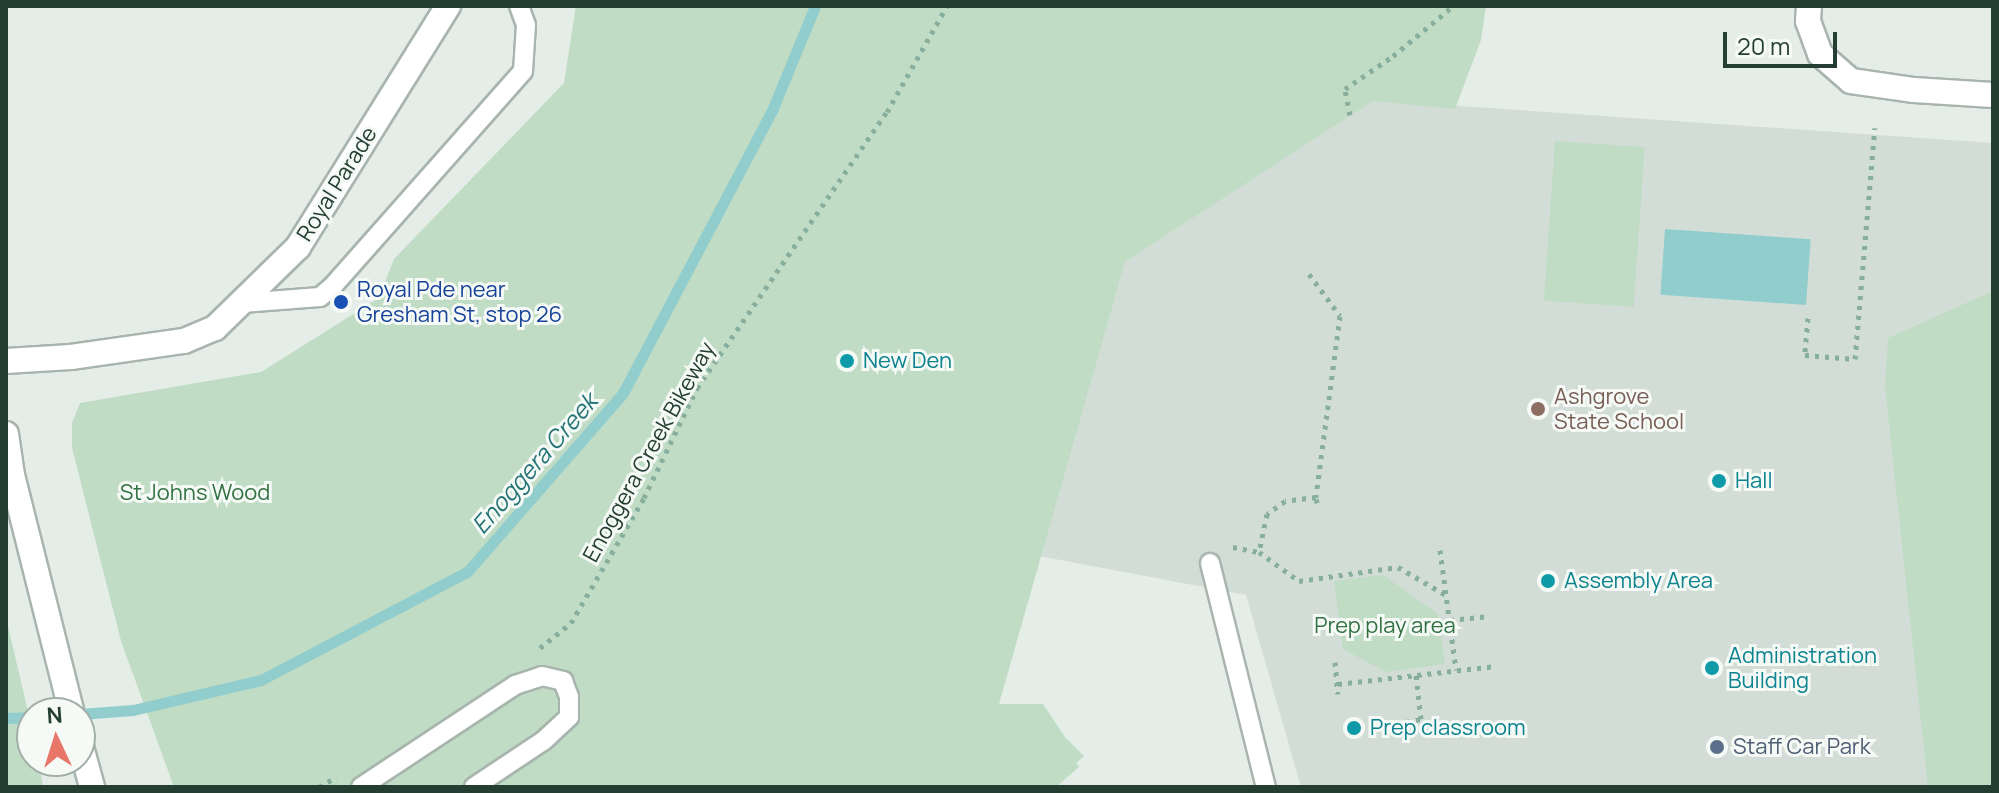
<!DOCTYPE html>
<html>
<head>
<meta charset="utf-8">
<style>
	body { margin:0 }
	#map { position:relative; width:1999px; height:793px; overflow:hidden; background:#e5ede8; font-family:Manrope,sans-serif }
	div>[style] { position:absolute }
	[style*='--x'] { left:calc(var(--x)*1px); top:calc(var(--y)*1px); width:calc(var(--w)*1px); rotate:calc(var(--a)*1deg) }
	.built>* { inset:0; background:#d3ddd7 }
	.green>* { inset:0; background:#c0dcc4; transform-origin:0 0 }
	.water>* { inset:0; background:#92cdcd; transform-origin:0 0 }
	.stream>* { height:11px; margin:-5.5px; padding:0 5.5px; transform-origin:5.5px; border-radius:5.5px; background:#92cdcd }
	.path>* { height:5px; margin-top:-2.5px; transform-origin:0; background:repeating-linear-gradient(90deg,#88ae9d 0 4px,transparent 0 10px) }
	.roads { filter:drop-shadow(2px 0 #a8b5ae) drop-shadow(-2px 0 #a8b5ae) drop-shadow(0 2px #a8b5ae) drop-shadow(0 -2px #a8b5ae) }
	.service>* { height:18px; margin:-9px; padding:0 9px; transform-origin:9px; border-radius:9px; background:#fff }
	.minor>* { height:24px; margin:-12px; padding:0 12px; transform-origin:12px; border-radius:12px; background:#fff }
	.dots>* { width:22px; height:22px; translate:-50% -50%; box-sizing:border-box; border:4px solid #f6faf7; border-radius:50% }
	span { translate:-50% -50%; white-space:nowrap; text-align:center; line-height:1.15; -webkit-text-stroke:6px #f6faf7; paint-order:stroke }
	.street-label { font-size:22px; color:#253e34 }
	.transit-label { font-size:22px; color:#164399 }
	.left { translate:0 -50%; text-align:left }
	.culture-label { font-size:22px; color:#0d838f }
	.education-label { font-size:22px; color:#785e54 }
	.park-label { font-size:22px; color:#327242 }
	.service-label { font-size:22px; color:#4e5e75 }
	.water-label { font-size:24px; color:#247476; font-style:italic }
	.frame { position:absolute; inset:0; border:8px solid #253e34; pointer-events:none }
	.north { position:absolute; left:16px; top:697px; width:80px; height:80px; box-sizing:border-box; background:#f6faf7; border:2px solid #a2afa9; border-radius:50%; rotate:356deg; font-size:22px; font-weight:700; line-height:32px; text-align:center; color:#253e34 }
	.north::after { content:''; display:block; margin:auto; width:28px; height:36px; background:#e87669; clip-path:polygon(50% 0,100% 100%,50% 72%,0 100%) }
	.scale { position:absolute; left:1723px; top:32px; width:114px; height:36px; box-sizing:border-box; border:4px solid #253e34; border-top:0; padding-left:10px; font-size:24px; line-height:28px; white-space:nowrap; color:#253e34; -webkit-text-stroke:6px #f6faf7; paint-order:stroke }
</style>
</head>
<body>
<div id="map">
	<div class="built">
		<i style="clip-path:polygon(1373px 100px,1993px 143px,1993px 787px,1301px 787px,1246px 595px,1039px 556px,1125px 262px)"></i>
	</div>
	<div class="green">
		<i style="clip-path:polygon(576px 6px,1486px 6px,1481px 40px,1455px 109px,1373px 101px,1125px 262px,999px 704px,1043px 704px,1065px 737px,1084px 756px,1076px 763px,1079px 767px,1056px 787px,174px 787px,121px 641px,72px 448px,72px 423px,80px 403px,261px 372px,379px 298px,394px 259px,564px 83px)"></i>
		<i style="left:1555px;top:141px;width:90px;height:160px;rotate:4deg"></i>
		<i style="clip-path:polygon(1993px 291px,1993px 787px,1928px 787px,1885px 387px,1888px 338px)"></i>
		<i style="clip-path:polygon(1383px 575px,1438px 614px,1445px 664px,1386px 672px,1343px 649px,1334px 581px)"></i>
		<i style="clip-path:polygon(6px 617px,32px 729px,32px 761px,39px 761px,43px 787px,6px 787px)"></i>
	</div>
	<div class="water">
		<i style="left:1665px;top:229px;width:146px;height:66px;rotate:4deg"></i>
	</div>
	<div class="stream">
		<i style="--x:80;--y:714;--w:53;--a:-4.3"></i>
		<i style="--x:133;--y:710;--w:131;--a:-13.2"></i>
		<i style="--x:261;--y:680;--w:233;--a:-27.7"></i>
		<i style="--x:467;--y:572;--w:237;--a:-48.9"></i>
		<i style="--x:623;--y:393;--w:322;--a:-62.2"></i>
		<i style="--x:773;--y:108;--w:110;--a:-67.6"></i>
		<i style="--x:6;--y:718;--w:26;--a:-2"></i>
	</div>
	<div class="path">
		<i style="--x:1350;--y:115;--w:26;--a:-101"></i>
		<i style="--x:1345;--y:89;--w:58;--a:-34.5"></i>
		<i style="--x:1393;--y:56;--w:78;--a:-39.8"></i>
		<i style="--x:1309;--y:274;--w:52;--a:53.6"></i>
		<i style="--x:1340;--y:316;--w:183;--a:97.6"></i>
		<i style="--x:1808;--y:318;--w:37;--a:95"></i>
		<i style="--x:1805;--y:355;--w:50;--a:4.6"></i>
		<i style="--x:1855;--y:359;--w:232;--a:-85.1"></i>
		<i style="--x:1317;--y:503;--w:6;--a:-99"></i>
		<i style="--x:1316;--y:497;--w:31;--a:173"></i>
		<i style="--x:1285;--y:501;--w:22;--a:144"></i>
		<i style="--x:1267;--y:514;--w:39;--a:102"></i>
		<i style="--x:1259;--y:552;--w:49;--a:35.9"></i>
		<i style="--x:1299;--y:581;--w:100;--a:-8"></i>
		<i style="--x:1398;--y:567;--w:56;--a:30.3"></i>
		<i style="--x:1233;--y:547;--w:26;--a:11"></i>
		<i style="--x:1440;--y:550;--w:121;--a:82.4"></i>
		<i style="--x:1450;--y:620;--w:40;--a:-5.7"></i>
		<i style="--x:540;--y:648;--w:40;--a:-39"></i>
		<i style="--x:571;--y:623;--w:145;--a:-59.7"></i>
		<i style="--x:644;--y:498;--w:122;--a:-64.3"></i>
		<i style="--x:697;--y:388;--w:335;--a:-55.5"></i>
		<i style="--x:887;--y:112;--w:122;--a:-60.5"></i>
		<i style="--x:1335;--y:662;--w:32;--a:85"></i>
		<i style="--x:1338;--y:684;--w:159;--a:-6.5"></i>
		<i style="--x:1406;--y:722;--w:15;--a:-11"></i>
		<i style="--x:1421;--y:719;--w:44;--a:-96.5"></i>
		<i style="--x:319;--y:787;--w:20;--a:-30"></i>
	</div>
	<div class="roads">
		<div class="service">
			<i style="--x:242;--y:303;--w:78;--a:-4.4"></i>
			<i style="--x:320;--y:297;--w:16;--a:-40"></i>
			<i style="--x:332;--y:287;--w:288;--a:-48.5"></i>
			<i style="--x:523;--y:71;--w:46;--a:-86.3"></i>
			<i style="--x:526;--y:25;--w:20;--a:-110"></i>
			<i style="--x:1210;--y:563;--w:231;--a:76"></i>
			<i style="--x:361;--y:787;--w:185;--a:-33.5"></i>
			<i style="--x:515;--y:685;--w:28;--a:-18"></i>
			<i style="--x:542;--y:676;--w:22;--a:13"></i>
			<i style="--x:563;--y:681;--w:17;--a:69"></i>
			<i style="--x:569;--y:697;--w:20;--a:90"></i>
			<i style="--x:569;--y:717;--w:35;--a:137"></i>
			<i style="--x:543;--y:741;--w:83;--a:146.3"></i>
		</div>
		<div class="minor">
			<i style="--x:1809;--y:6;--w:15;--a:94"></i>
			<i style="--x:1808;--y:21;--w:35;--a:70"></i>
			<i style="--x:1820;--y:54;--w:41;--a:41.1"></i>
			<i style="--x:1851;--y:81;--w:64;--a:8.1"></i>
			<i style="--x:1914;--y:90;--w:79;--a:3.6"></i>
			<i style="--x:6;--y:361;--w:65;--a:-3.5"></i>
			<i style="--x:71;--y:357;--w:114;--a:-8.1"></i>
			<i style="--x:184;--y:341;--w:34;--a:-23"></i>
			<i style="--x:215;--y:328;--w:116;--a:-44.3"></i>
			<i style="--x:298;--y:247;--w:284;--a:-58.1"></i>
			<i style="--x:6;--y:434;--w:41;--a:81.7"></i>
			<i style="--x:12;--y:475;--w:245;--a:75.9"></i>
			<i style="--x:80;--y:743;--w:46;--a:74.7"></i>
		</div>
	</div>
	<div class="dots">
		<i style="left:341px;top:302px;background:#1a4fb4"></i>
		<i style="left:847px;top:361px;background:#0f9aa8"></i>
		<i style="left:1538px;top:409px;background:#8d6e63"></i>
		<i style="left:1719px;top:481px;background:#0f9aa8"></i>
		<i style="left:1548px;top:581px;background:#0f9aa8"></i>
		<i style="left:1712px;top:668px;background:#0f9aa8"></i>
		<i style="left:1354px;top:728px;background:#0f9aa8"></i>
		<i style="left:1717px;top:747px;background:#5c6f8a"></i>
	</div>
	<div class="street-label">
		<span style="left:337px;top:184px;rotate:-58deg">Royal Parade</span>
		<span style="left:649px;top:452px;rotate:-61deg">Enoggera Creek Bikeway</span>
	</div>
	<div class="transit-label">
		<span class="left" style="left:357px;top:302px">Royal Pde near<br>Gresham St, stop 26</span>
	</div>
	<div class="culture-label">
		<span class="left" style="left:863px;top:361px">New Den</span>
		<span class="left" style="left:1735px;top:481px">Hall</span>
		<span class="left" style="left:1564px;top:581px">Assembly Area</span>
		<span class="left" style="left:1728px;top:668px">Administration<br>Building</span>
		<span class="left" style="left:1370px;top:728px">Prep classroom</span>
	</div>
	<div class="education-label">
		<span class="left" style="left:1554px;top:409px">Ashgrove<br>State School</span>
	</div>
	<div class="park-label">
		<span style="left:195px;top:493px">St Johns Wood</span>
		<span style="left:1385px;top:626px">Prep play area</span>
	</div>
	<div class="service-label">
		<span class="left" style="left:1733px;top:747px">Staff Car Park</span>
	</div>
	<div class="water-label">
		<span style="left:534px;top:463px;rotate:-49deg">Enoggera Creek</span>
	</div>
	<div class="frame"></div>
	<div class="north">N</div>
	<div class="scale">20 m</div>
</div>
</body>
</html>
